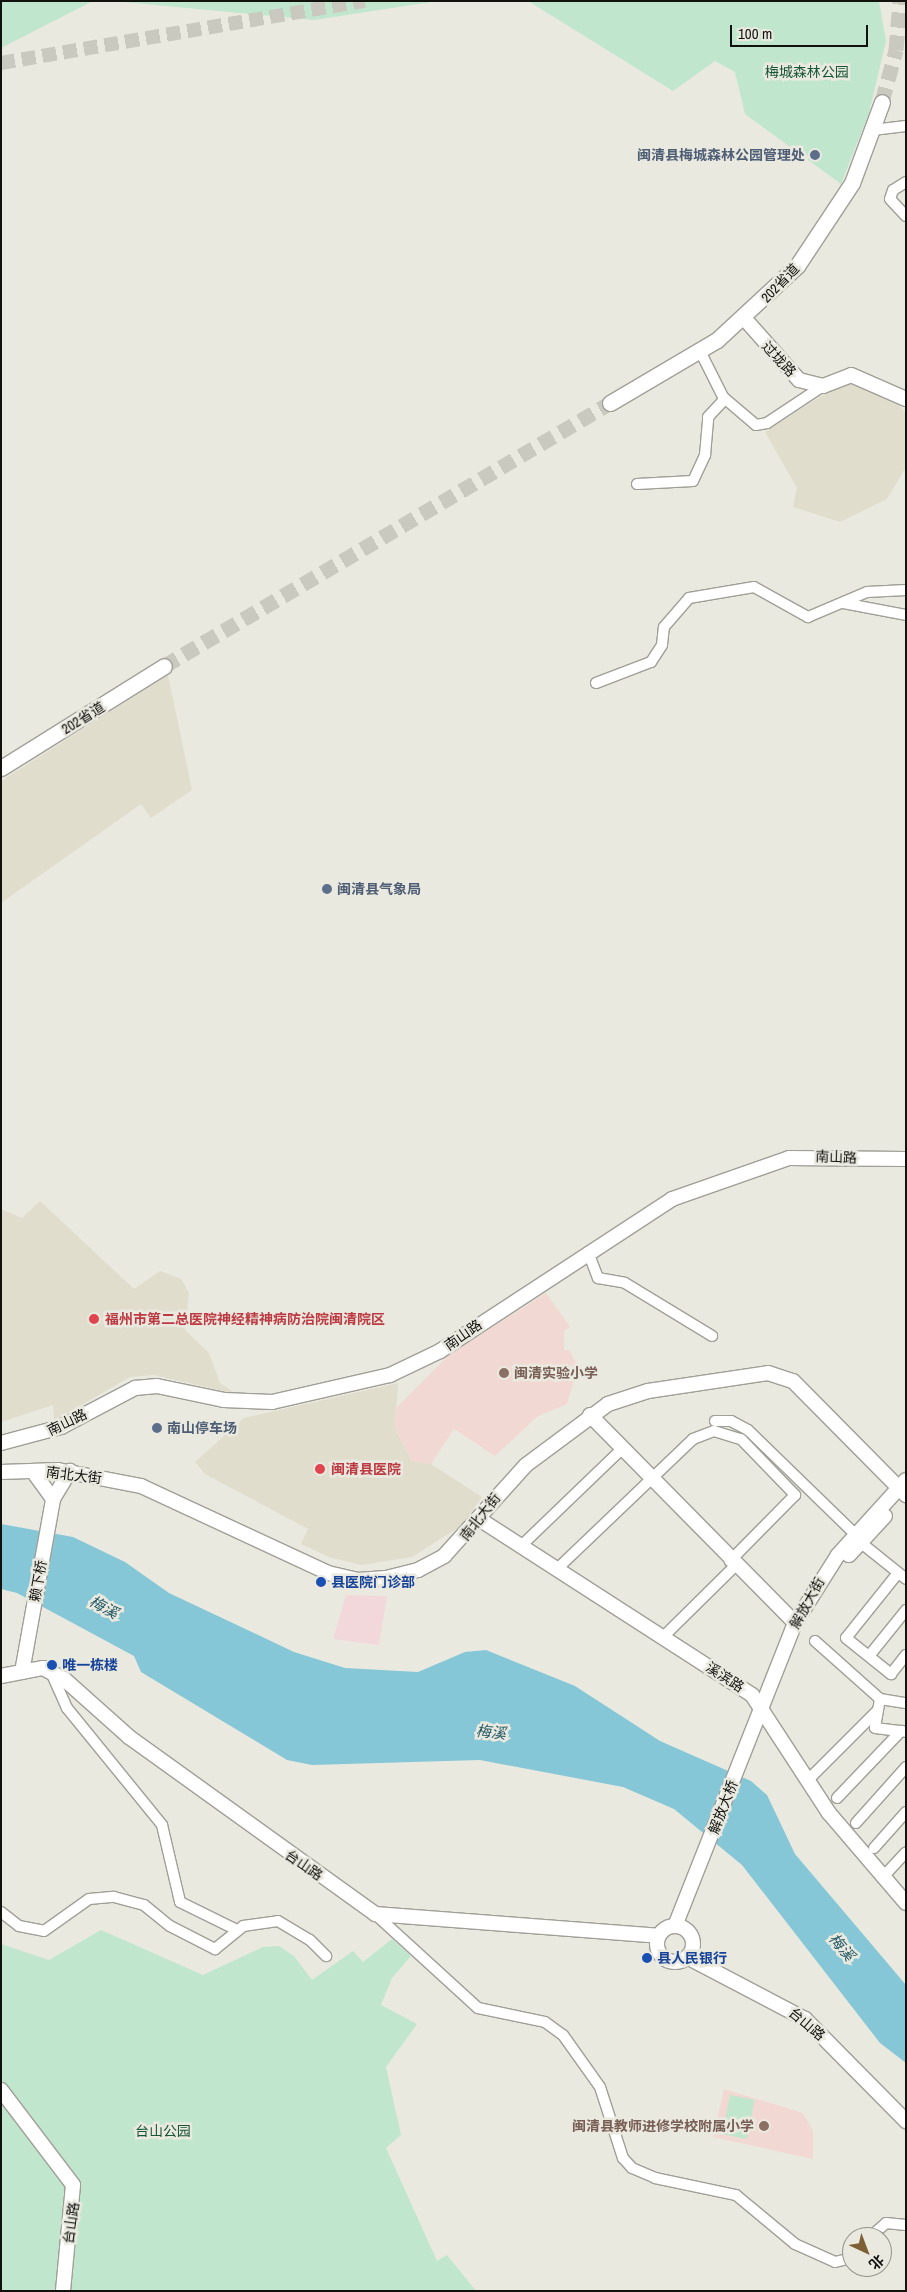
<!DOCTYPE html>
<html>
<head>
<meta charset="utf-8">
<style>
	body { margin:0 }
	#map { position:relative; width:907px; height:2292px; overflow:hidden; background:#eae9e0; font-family:"Archivo Narrow","Noto Sans SC",sans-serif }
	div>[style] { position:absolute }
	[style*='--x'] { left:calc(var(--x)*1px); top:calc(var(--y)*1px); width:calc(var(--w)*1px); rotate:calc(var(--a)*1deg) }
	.commercial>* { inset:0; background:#f2d7db }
	.built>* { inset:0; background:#e0ddcd }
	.education>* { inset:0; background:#f2d8d3 }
	.green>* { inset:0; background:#c0e6ce; transform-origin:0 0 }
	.water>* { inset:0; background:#85c7d6 }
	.secondary-tunnel>* { height:14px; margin-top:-7px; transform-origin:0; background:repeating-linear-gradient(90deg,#c9c9c0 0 14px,transparent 0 21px) }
	.primary-tunnel>* { height:15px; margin-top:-7.5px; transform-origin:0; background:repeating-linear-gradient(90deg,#c9c9c0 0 15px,transparent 0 23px) }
	.roads { filter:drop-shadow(1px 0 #a09f97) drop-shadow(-1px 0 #a09f97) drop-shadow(0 1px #a09f97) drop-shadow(0 -1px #a09f97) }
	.street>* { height:10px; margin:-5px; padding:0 5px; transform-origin:5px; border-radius:5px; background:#fff }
	.secondary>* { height:14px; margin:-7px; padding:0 7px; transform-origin:7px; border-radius:7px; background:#fff }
	.secondary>.ring { margin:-7px; padding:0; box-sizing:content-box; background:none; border:14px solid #fff; border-radius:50% }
	.primary>* { height:15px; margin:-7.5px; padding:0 7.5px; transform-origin:7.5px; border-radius:7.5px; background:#fff }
	.dots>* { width:14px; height:14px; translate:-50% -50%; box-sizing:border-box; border:2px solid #eae9e0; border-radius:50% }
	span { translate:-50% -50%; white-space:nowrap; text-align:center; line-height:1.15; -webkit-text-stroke:5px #eae9e0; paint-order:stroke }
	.park-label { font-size:14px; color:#175537 }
	.service-label { font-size:14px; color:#4e5e75; font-weight:700 }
	.right { translate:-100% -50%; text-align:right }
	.left { translate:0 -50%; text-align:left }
	.street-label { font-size:14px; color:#11110e }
	.health-label { font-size:14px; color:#be3a42; font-weight:700 }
	.education-label { font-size:14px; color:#785e54; font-weight:700 }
	.transit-label { font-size:14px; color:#164399; font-weight:700 }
	.water-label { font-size:15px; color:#205863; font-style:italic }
	.frame { position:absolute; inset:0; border:2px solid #11110e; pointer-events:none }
	.north { position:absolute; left:842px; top:2227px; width:50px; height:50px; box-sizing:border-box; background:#eae9e0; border:1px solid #93938c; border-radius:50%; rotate:137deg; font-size:14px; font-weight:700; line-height:20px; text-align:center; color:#11110e }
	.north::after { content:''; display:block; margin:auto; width:18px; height:22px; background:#7d6134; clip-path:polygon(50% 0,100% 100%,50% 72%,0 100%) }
	.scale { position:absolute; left:730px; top:25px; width:138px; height:22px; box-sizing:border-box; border:2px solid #11110e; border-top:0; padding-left:6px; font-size:15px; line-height:18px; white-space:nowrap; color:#11110e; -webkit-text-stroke:4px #eae9e0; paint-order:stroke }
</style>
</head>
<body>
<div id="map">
	<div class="commercial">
		<i style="clip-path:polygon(346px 1595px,387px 1596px,379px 1645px,333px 1639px)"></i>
	</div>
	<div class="built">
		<i style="clip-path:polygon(848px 379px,890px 396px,906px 413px,906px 467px,887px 499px,840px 522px,793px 507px,797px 488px,765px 432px)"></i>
		<i style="clip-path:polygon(168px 675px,192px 790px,151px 818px,141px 804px,1px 903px,1px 781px)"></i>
		<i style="clip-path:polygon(40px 1201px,134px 1289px,160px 1271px,181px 1279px,189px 1293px,185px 1330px,209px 1353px,220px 1383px,236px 1394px,154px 1375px,130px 1377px,54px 1421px,53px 1405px,1px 1422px,1px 1209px,22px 1218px)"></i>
		<i style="clip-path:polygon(398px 1383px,395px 1427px,411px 1461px,431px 1464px,482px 1497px,461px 1526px,412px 1557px,361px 1565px,329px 1557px,301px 1544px,308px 1529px,205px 1474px,195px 1462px,244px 1418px)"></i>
	</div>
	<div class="education">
		<i style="clip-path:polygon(546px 1293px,570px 1327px,564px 1331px,564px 1350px,569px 1350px,578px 1366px,567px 1404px,538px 1416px,495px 1456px,454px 1429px,431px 1464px,411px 1461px,395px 1427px,396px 1408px,449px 1355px)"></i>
		<i style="clip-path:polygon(724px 2089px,803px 2113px,813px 2131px,813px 2159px,713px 2137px)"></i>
	</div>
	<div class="green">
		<i style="clip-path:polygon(1px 1px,93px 1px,1px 48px)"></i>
		<i style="clip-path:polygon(113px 1px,438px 1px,314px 20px)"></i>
		<i style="clip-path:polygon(528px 1px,879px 1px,886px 41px,869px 113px,841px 184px,745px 114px,735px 72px,715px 61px,673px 91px)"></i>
		<i style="clip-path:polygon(101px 1930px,203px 1975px,263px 1947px,279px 1946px,294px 1956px,312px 1980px,353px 1951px,363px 1962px,392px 1939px,411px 1956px,392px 1978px,381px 2005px,417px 2024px,386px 2067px,401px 2135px,386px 2148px,437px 2261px,447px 2255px,476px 2291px,1px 2291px,1px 1944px,49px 1960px)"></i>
		<i style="left:730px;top:2095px;width:25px;height:40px;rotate:11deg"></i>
	</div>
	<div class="water">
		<i style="clip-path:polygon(1px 1524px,73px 1537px,125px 1562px,169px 1593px,294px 1652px,345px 1668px,418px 1672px,465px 1652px,486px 1650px,575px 1686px,660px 1741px,751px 1781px,767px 1795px,795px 1854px,906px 1985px,906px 2063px,880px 2043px,742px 1865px,674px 1809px,623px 1787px,480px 1760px,312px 1765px,287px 1760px,141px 1672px,134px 1656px,17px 1593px,1px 1589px)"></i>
	</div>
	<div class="secondary-tunnel">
		<i style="--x:1;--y:63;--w:369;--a:-9.7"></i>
	</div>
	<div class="primary-tunnel">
		<i style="--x:882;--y:102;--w:54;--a:-74.9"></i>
		<i style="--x:896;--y:50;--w:49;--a:-85.3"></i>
		<i style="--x:164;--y:666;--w:518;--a:-30.53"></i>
	</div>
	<div class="roads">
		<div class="street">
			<i style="--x:873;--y:130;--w:33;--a:-7"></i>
			<i style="--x:906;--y:182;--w:15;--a:148"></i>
			<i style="--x:893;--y:190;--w:9;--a:108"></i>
			<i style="--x:890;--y:199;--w:23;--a:47"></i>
			<i style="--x:700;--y:351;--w:51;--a:63.4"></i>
			<i style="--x:723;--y:397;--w:43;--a:40.3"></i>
			<i style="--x:756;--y:425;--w:11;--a:-10"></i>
			<i style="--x:767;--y:423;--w:67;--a:-33.5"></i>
			<i style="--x:637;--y:484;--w:56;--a:-3.1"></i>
			<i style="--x:693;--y:481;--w:29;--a:-65"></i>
			<i style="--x:705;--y:455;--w:38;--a:-85"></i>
			<i style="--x:708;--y:417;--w:25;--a:-47"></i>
			<i style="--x:843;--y:603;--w:64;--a:10.8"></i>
			<i style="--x:596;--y:683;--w:59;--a:-20.9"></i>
			<i style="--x:651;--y:662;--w:20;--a:-57"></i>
			<i style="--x:662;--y:645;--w:18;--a:-84"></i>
			<i style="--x:664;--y:627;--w:38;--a:-49"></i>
			<i style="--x:689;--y:598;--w:66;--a:-9.6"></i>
			<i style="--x:754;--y:587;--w:62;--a:29.1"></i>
			<i style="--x:808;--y:617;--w:64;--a:-23"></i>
			<i style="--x:867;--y:592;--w:39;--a:-3"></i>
			<i style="--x:588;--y:1252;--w:28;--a:69"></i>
			<i style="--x:598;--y:1278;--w:27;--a:10"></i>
			<i style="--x:625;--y:1283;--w:102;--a:31.3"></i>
			<i style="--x:715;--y:1421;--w:16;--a:0"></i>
			<i style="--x:731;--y:1421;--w:19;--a:28"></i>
			<i style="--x:748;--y:1430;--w:149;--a:44.2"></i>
			<i style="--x:860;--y:1542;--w:59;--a:38.8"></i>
			<i style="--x:521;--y:1546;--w:141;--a:-43.9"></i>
			<i style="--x:557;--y:1569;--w:188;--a:-43.7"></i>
			<i style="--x:693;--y:1439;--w:22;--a:-21"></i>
			<i style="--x:714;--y:1431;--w:28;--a:17"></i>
			<i style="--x:741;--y:1439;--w:78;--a:46"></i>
			<i style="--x:795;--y:1495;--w:93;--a:134.6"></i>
			<i style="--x:898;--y:1573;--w:83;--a:128.7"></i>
			<i style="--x:846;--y:1638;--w:58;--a:38.7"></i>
			<i style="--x:891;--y:1674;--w:24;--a:-52"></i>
			<i style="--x:662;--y:1638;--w:103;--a:-44.6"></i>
			<i style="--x:815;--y:1641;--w:87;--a:41.7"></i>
			<i style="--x:880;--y:1699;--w:29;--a:100"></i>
			<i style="--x:875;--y:1728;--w:31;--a:7"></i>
			<i style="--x:869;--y:1656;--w:59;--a:-51.2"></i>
			<i style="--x:50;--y:1670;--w:42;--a:65.9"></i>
			<i style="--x:67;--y:1708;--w:151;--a:50.9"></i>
			<i style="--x:162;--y:1825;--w:79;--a:76.8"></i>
			<i style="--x:180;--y:1902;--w:64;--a:26.2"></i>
			<i style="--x:880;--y:1699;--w:26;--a:9"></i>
			<i style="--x:808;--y:1780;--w:99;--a:-45"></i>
			<i style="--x:837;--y:1798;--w:93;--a:-46.3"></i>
			<i style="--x:856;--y:1823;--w:75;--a:-48.2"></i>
			<i style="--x:874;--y:1848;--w:48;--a:-48.4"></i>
			<i style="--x:882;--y:1878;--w:35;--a:-47"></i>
			<i style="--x:1;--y:1912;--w:23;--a:38"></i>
			<i style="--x:19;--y:1926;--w:25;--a:11"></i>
			<i style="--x:44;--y:1931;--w:55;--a:-35.4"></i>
			<i style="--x:89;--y:1899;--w:25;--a:-5"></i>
			<i style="--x:114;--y:1897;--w:31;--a:15"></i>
			<i style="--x:144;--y:1905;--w:33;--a:39"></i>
			<i style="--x:170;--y:1926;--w:51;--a:27.1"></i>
			<i style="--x:215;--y:1949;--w:36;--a:-39"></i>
			<i style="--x:243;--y:1926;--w:35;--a:-8"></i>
			<i style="--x:278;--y:1921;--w:37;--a:31"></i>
			<i style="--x:310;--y:1940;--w:23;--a:45"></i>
			<i style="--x:375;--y:1914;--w:139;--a:42.4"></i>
			<i style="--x:478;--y:2008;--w:68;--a:11.8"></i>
			<i style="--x:545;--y:2022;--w:22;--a:36"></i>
			<i style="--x:563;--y:2035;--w:64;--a:54.6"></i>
			<i style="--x:600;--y:2087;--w:75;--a:72.1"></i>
			<i style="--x:623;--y:2158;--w:13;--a:48"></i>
			<i style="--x:632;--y:2168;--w:25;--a:23"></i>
			<i style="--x:655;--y:2178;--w:83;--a:11.9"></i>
			<i style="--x:736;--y:2195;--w:77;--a:39.7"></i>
			<i style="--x:795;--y:2244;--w:44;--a:24.2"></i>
			<i style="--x:835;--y:2262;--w:17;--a:-13"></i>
			<i style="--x:870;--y:2237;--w:21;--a:-41"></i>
			<i style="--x:886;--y:2223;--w:20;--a:6"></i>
		</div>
		<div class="secondary">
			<i style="--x:744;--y:318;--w:83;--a:48.4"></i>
			<i style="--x:799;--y:380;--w:25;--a:14"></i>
			<i style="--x:823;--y:386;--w:30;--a:-21"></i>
			<i style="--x:851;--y:375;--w:60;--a:23.6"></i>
			<i style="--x:590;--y:1415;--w:292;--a:45.4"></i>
			<i style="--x:1;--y:1443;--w:62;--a:-14.9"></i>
			<i style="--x:61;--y:1427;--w:84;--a:-27.8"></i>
			<i style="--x:135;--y:1388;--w:22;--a:-5"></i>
			<i style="--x:157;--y:1386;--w:68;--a:11.8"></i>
			<i style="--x:224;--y:1400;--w:48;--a:2.4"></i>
			<i style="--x:272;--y:1402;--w:121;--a:-12.9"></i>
			<i style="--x:390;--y:1375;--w:55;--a:-25.6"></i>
			<i style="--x:440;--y:1351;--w:277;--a:-33.2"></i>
			<i style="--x:672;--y:1199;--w:124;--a:-19.3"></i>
			<i style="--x:789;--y:1158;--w:117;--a:0.5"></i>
			<i style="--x:1;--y:1472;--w:57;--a:-2"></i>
			<i style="--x:58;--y:1470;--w:85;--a:10.9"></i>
			<i style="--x:141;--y:1486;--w:206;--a:24.9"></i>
			<i style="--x:328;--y:1573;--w:31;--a:13"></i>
			<i style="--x:358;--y:1580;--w:28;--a:-4"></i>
			<i style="--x:386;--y:1578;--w:33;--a:-14"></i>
			<i style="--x:418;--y:1570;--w:30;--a:-28"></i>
			<i style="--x:444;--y:1556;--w:122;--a:-48"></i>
			<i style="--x:526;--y:1465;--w:102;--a:-36.6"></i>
			<i style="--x:608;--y:1404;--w:42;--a:-18"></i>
			<i style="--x:648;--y:1391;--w:121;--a:-8.5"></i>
			<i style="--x:768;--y:1373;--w:26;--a:18"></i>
			<i style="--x:793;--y:1381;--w:161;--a:45.3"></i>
			<i style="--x:53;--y:1499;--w:33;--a:-59"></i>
			<i style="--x:479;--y:1519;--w:325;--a:32.8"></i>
			<i style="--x:752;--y:1695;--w:141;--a:56.9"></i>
			<i style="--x:829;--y:1813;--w:118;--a:49.5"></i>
			<i style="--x:849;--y:1555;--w:53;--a:-47.3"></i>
			<i style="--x:22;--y:1672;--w:176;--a:-79.8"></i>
			<i style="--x:53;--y:1499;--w:34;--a:-126"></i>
			<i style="--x:1;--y:1676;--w:43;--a:-10.8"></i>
			<i style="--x:43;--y:1668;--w:24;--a:28"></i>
			<i style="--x:64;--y:1679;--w:87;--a:41.7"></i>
			<i style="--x:129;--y:1737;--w:303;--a:35.7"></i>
			<i style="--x:375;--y:1914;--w:284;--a:4.4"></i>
			<i style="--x:675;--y:1926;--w:326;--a:-68.4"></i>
			<i style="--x:795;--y:1623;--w:80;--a:-57.7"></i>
			<i style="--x:838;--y:1555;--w:101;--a:-47.8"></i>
			<i class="ring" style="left:657px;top:1926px;width:22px;height:22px"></i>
			<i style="--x:687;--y:1957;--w:133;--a:27.7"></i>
			<i style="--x:805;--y:2019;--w:144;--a:45.3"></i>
			<i style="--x:1;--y:2090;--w:119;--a:52.8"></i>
			<i style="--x:73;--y:2185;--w:106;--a:95.4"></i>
		</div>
		<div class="primary">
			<i style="--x:610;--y:403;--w:124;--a:-30.5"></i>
			<i style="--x:717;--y:340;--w:109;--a:-42.8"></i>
			<i style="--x:797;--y:266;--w:100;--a:-56.5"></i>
			<i style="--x:852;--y:183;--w:86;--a:-69.7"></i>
			<i style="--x:1;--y:768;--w:192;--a:-32"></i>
		</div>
	</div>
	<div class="dots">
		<i style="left:815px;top:155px;background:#5c6f8a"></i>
		<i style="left:327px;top:889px;background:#5c6f8a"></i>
		<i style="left:94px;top:1319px;background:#e0444e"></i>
		<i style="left:504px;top:1373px;background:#8d6e63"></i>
		<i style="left:157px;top:1428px;background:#5c6f8a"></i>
		<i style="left:320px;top:1469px;background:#e0444e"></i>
		<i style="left:321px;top:1582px;background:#1a4fb4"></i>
		<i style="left:52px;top:1665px;background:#1a4fb4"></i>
		<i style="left:647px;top:1958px;background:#1a4fb4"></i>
		<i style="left:764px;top:2126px;background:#8d6e63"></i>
	</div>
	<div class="park-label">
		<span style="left:807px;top:72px">梅城森林公园</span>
		<span style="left:163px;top:2131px">台山公园</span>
	</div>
	<div class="service-label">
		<span class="right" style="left:805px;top:155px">闽清县梅城森林公园管理处</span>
		<span class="left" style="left:337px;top:889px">闽清县气象局</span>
		<span class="left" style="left:167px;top:1428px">南山停车场</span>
	</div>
	<div class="street-label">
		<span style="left:780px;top:283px;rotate:-46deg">202省道</span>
		<span style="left:779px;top:359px;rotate:47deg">过垅路</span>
		<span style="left:83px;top:718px;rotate:-32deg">202省道</span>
		<span style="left:836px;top:1157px;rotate:2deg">南山路</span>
		<span style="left:463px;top:1335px;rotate:-35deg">南山路</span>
		<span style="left:67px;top:1422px;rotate:-26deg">南山路</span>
		<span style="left:74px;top:1475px;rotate:7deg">南北大街</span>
		<span style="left:480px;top:1517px;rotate:-52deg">南北大街</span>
		<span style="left:38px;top:1581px;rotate:-80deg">赖下桥</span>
		<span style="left:807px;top:1603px;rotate:-61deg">解放大街</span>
		<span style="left:725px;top:1677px;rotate:33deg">溪滨路</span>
		<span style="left:723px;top:1807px;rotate:-69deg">解放大桥</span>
		<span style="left:304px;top:1865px;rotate:34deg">台山路</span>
		<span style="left:807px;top:2024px;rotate:40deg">台山路</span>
		<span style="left:71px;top:2223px;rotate:-82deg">台山路</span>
	</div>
	<div class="health-label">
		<span class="left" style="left:105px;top:1319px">福州市第二总医院神经精神病防治院闽清院区</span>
		<span class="left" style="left:331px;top:1469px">闽清县医院</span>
	</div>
	<div class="education-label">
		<span class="left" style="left:514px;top:1373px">闽清实验小学</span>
		<span class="right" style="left:754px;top:2126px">闽清县教师进修学校附属小学</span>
	</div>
	<div class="transit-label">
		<span class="left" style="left:331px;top:1582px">县医院门诊部</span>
		<span class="left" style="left:62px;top:1665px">唯一栋楼</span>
		<span class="left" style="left:657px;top:1958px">县人民银行</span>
	</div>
	<div class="water-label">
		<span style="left:104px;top:1607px;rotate:29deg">梅溪</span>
		<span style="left:491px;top:1732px;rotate:6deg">梅溪</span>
		<span style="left:842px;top:1947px;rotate:50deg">梅溪</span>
	</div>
	<div class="frame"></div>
	<div class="north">北</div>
	<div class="scale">100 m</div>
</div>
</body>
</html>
